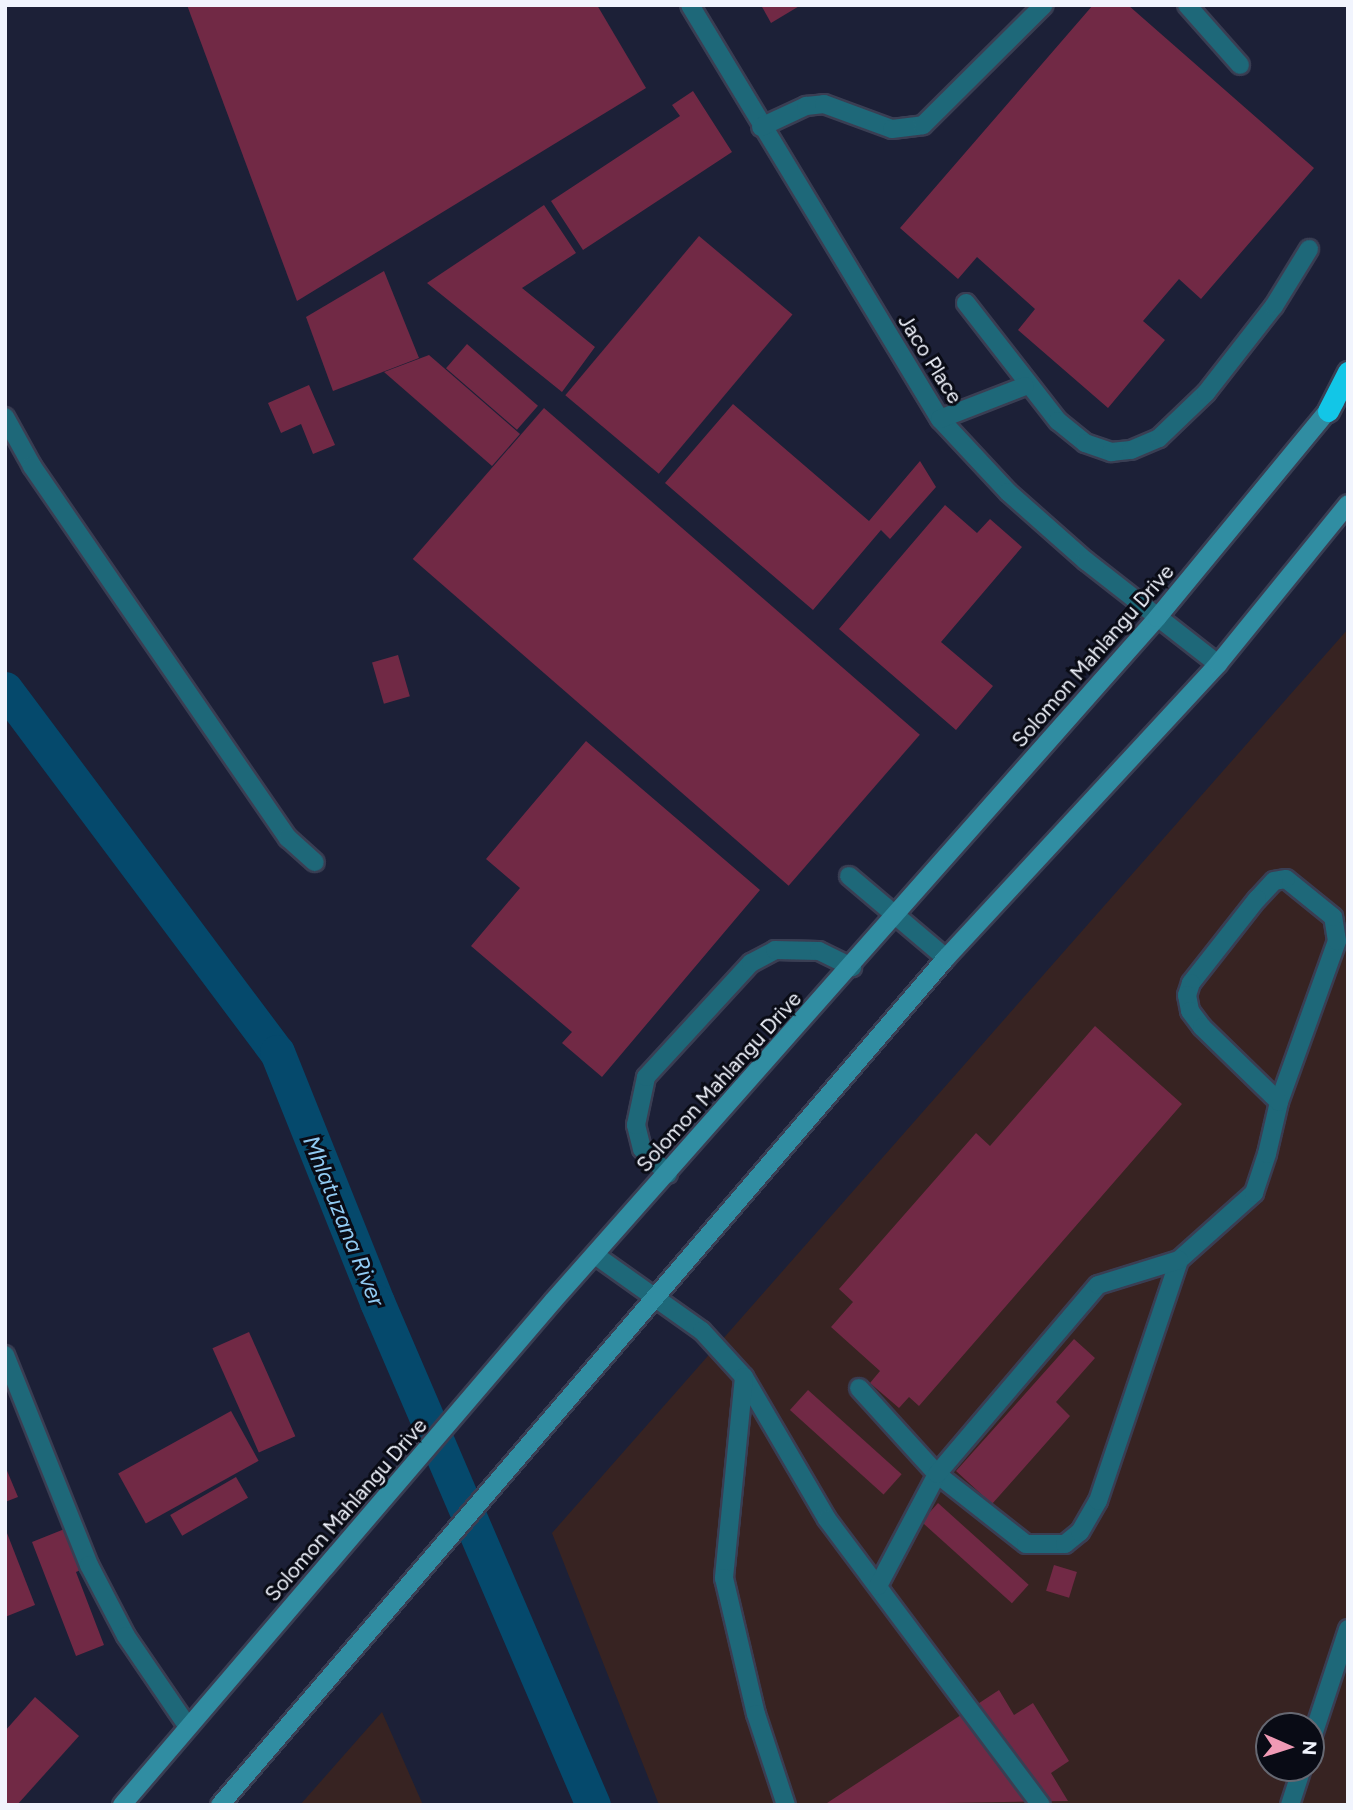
<!DOCTYPE html>
<html>
<head>
<meta charset="utf-8">
<style>
	body { margin:0 }
	#map { position:relative; width:1353px; height:1810px; overflow:hidden; background:#1c2037; font-family:Figtree,sans-serif }
	div>[style] { position:absolute }
	[style*='--x'] { left:calc(var(--x)*1px); top:calc(var(--y)*1px); width:calc(var(--w)*1px); rotate:calc(var(--a)*1deg) }
	.industrial>* { inset:0; background:#372322 }
	.canal>* { height:35px; margin:-17.5px; padding:0 17.5px; transform-origin:17.5px; border-radius:17.5px; background:#05496c }
	.building>* { inset:0; background:#712945; transform-origin:0 0 }
	.roads { filter:drop-shadow(2px 0 #3a3e53) drop-shadow(-2px 0 #3a3e53) drop-shadow(0 2px #3a3e53) drop-shadow(0 -2px #3a3e53) }
	.service>* { height:18px; margin:-9px; padding:0 9px; transform-origin:9px; border-radius:9px; background:#1e6879 }
	.secondary>* { height:18px; margin:-9px; padding:0 9px; transform-origin:9px; border-radius:9px; background:#308da2 }
	.motorway>* { height:21px; margin:-10.5px; padding:0 10.5px; transform-origin:10.5px; border-radius:10.5px; background:#12c6e7 }
	span { translate:-50% -50%; white-space:nowrap; text-align:center; line-height:1.15; -webkit-text-stroke:6px #090b15; paint-order:stroke }
	.street-label { font-size:21px; color:#f1f4fd }
	.water-label { font-size:23px; color:#91caf2; font-style:italic }
	.frame { position:absolute; inset:0; border:7px solid #f1f4fd; pointer-events:none }
	.north { position:absolute; left:1255px; top:1712px; width:70px; height:70px; box-sizing:border-box; background:#090b15; border:2px solid #666872; border-radius:50%; rotate:93deg; font-size:19px; font-weight:700; line-height:28px; text-align:center; color:#f1f4fd }
	.north::after { content:''; display:block; margin:auto; width:24px; height:32px; background:#f09ab5; clip-path:polygon(50% 0,100% 100%,50% 72%,0 100%) }
</style>
</head>
<body>
<div id="map">
	<div class="industrial">
		<i style="clip-path:polygon(evenodd,1348px 629px,1348px 1805px,659px 1805px,552px 1533px,1348px 629px,1269px 1726px,1311px 1726px,1311px 1768px,1269px 1768px,1269px 1726px)"></i>
		<i style="clip-path:polygon(382px 1712px,423px 1805px,300px 1805px)"></i>
	</div>
	<div class="canal">
		<i style="--x:5;--y:689;--w:454;--a:53.2"></i>
		<i style="--x:277;--y:1052;--w:269;--a:68.2"></i>
		<i style="--x:377;--y:1302;--w:547;--a:66.76"></i>
	</div>
	<div class="building">
		<i style="clip-path:polygon(187px 5px,597px 5px,646px 88px,297px 301px)"></i>
		<i style="clip-path:polygon(761px 5px,801px 5px,771px 23px)"></i>
		<i style="clip-path:polygon(1093px 5px,1128px 5px,1314px 168px,1201px 299px,1179px 279px,1143px 321px,1165px 340px,1108px 408px,1018px 330px,1035px 309px,977px 257px,958px 279px,900px 228px)"></i>
		<i style="clip-path:polygon(693px 91px,732px 152px,583px 250px,551px 201px,680px 116px,672px 105px)"></i>
		<i style="clip-path:polygon(544px 205px,576px 253px,522px 288px,595px 347px,562px 392px,427px 283px)"></i>
		<i style="left:699px;top:236px;width:122px;height:208px;rotate:40deg"></i>
		<i style="clip-path:polygon(384px 271px,419px 358px,333px 391px,306px 317px)"></i>
		<i style="left:467px;top:344px;width:94px;height:32px;rotate:41deg"></i>
		<i style="clip-path:polygon(429px 355px,520px 434px,492px 466px,384px 372px)"></i>
		<i style="clip-path:polygon(309px 385px,335px 445px,313px 454px,301px 424px,281px 433px,268px 403px)"></i>
		<i style="clip-path:polygon(733px 404px,869px 521px,920px 461px,936px 487px,890px 539px,881px 530px,813px 610px,665px 483px)"></i>
		<i style="left:544px;top:408px;width:498px;height:200px;rotate:41deg"></i>
		<i style="clip-path:polygon(945px 505px,977px 533px,990px 519px,1022px 547px,941px 642px,993px 686px,956px 730px,839px 629px)"></i>
		<i style="left:398px;top:655px;width:43px;height:27px;rotate:74deg"></i>
		<i style="clip-path:polygon(586px 741px,760px 890px,602px 1077px,562px 1043px,572px 1032px,471px 946px,520px 888px,486px 859px)"></i>
		<i style="clip-path:polygon(1095px 1026px,1182px 1104px,919px 1406px,909px 1397px,899px 1408px,870px 1383px,880px 1371px,831px 1327px,853px 1302px,839px 1289px,976px 1133px,990px 1146px)"></i>
		<i style="left:249px;top:1332px;width:114px;height:40px;rotate:66deg"></i>
		<i style="clip-path:polygon(1074px 1339px,1095px 1358px,1056px 1402px,1070px 1416px,992px 1504px,956px 1471px)"></i>
		<i style="left:808px;top:1390px;width:126px;height:27px;rotate:42deg"></i>
		<i style="left:231px;top:1411px;width:57px;height:129px;rotate:61deg"></i>
		<i style="clip-path:polygon(5px 1466px,18px 1497px,5px 1502px)"></i>
		<i style="left:236px;top:1477px;width:24px;height:76px;rotate:60deg"></i>
		<i style="left:938px;top:1503px;width:122px;height:25px;rotate:42deg"></i>
		<i style="clip-path:polygon(5px 1528px,35px 1605px,5px 1617px)"></i>
		<i style="clip-path:polygon(67px 1528px,83px 1569px,76px 1572px,104px 1645px,76px 1656px,32px 1542px)"></i>
		<i style="left:1054px;top:1565px;width:24px;height:27px;rotate:17deg"></i>
		<i style="clip-path:polygon(999px 1690px,1014px 1715px,1033px 1703px,1069px 1761px,1051px 1773px,1068px 1801px,824px 1805px)"></i>
		<i style="clip-path:polygon(35px 1697px,79px 1736px,17px 1805px,5px 1805px,5px 1731px)"></i>
	</div>
	<div class="roads">
		<div class="service">
			<i style="--x:690;--y:5;--w:484;--a:58.9"></i>
			<i style="--x:940;--y:419;--w:100;--a:47"></i>
			<i style="--x:1008;--y:492;--w:104;--a:41.5"></i>
			<i style="--x:1086;--y:561;--w:167;--a:38"></i>
			<i style="--x:1187;--y:5;--w:80;--a:48.5"></i>
			<i style="--x:761;--y:127;--w:50;--a:-25"></i>
			<i style="--x:806;--y:106;--w:18;--a:-6"></i>
			<i style="--x:824;--y:104;--w:72;--a:20.2"></i>
			<i style="--x:892;--y:129;--w:31;--a:-7"></i>
			<i style="--x:923;--y:125;--w:170;--a:-44.8"></i>
			<i style="--x:966;--y:303;--w:150;--a:52.1"></i>
			<i style="--x:1058;--y:421;--w:35;--a:39"></i>
			<i style="--x:1085;--y:443;--w:28;--a:19"></i>
			<i style="--x:1111;--y:452;--w:20;--a:-6"></i>
			<i style="--x:1131;--y:450;--w:30;--a:-23"></i>
			<i style="--x:1159;--y:438;--w:65;--a:-43.8"></i>
			<i style="--x:1206;--y:393;--w:110;--a:-52"></i>
			<i style="--x:1274;--y:306;--w:67;--a:-58.4"></i>
			<i style="--x:5;--y:417;--w:56;--a:61.1"></i>
			<i style="--x:32;--y:466;--w:452;--a:55.5"></i>
			<i style="--x:288;--y:838;--w:36;--a:42"></i>
			<i style="--x:940;--y:419;--w:91;--a:-21.2"></i>
			<i style="--x:849;--y:876;--w:127;--a:40.2"></i>
			<i style="--x:668;--y:1174;--w:36;--a:-136"></i>
			<i style="--x:642;--y:1149;--w:25;--a:-104"></i>
			<i style="--x:636;--y:1125;--w:49;--a:-78.2"></i>
			<i style="--x:646;--y:1077;--w:155;--a:-47.4"></i>
			<i style="--x:751;--y:963;--w:27;--a:-28"></i>
			<i style="--x:775;--y:950;--w:44;--a:1.3"></i>
			<i style="--x:819;--y:951;--w:37;--a:26"></i>
			<i style="--x:595;--y:1255;--w:131;--a:35.4"></i>
			<i style="--x:702;--y:1331;--w:62;--a:47.6"></i>
			<i style="--x:744;--y:1377;--w:164;--a:59.7"></i>
			<i style="--x:827;--y:1519;--w:357;--a:53.2"></i>
			<i style="--x:5;--y:1355;--w:226;--a:68.2"></i>
			<i style="--x:89;--y:1565;--w:80;--a:62.5"></i>
			<i style="--x:126;--y:1636;--w:110;--a:55.7"></i>
			<i style="--x:744;--y:1377;--w:202;--a:95.7"></i>
			<i style="--x:724;--y:1578;--w:140;--a:76.8"></i>
			<i style="--x:756;--y:1714;--w:96;--a:71.8"></i>
			<i style="--x:859;--y:1388;--w:116;--a:47.8"></i>
			<i style="--x:937;--y:1474;--w:113;--a:38.2"></i>
			<i style="--x:1026;--y:1544;--w:39;--a:0"></i>
			<i style="--x:1065;--y:1544;--w:19;--a:-39"></i>
			<i style="--x:1080;--y:1532;--w:36;--a:-60"></i>
			<i style="--x:1098;--y:1501;--w:254;--a:-71.4"></i>
			<i style="--x:1179;--y:1260;--w:101;--a:-41.8"></i>
			<i style="--x:1254;--y:1193;--w:41;--a:-71.6"></i>
			<i style="--x:1267;--y:1154;--w:53;--a:-77"></i>
			<i style="--x:1279;--y:1102;--w:171;--a:-70.2"></i>
			<i style="--x:1337;--y:941;--w:24;--a:-99"></i>
			<i style="--x:1333;--y:917;--w:60;--a:-141"></i>
			<i style="--x:1286;--y:879;--w:12;--a:171"></i>
			<i style="--x:1274;--y:881;--w:25;--a:133"></i>
			<i style="--x:1257;--y:899;--w:107;--a:128.2"></i>
			<i style="--x:1191;--y:983;--w:13;--a:108"></i>
			<i style="--x:1187;--y:995;--w:16;--a:79"></i>
			<i style="--x:1190;--y:1011;--w:20;--a:53"></i>
			<i style="--x:1202;--y:1027;--w:107;--a:44.2"></i>
			<i style="--x:878;--y:1586;--w:127;--a:-62.2"></i>
			<i style="--x:937;--y:1474;--w:248;--a:-49.6"></i>
			<i style="--x:1098;--y:1285;--w:85;--a:-17.2"></i>
			<i style="--x:1311;--y:1741;--w:118;--a:-71.7"></i>
			<i style="--x:1290;--y:1805;--w:39;--a:-72"></i>
		</div>
		<div class="secondary">
			<i style="--x:122;--y:1805;--w:663;--a:-49.46"></i>
			<i style="--x:553;--y:1301;--w:912;--a:-48.51"></i>
			<i style="--x:1157;--y:618;--w:280;--a:-50.5"></i>
			<i style="--x:220;--y:1805;--w:1116;--a:-49.4"></i>
			<i style="--x:946;--y:958;--w:401;--a:-47.2"></i>
			<i style="--x:1218;--y:664;--w:206;--a:-50.9"></i>
		</div>
		<div class="motorway">
			<i style="--x:1328;--y:411;--w:44;--a:-62.9"></i>
		</div>
	</div>
	<div class="street-label">
		<span style="left:930px;top:359px;rotate:58deg">Jaco Place</span>
		<span style="left:1093px;top:656px;rotate:-49deg">Solomon Mahlangu Drive</span>
		<span style="left:719px;top:1082px;rotate:-48deg">Solomon Mahlangu Drive</span>
		<span style="left:346px;top:1510px;rotate:-49deg">Solomon Mahlangu Drive</span>
	</div>
	<div class="water-label">
		<span style="left:344px;top:1221px;rotate:68deg">Mhlatuzana River</span>
	</div>
	<div class="frame"></div>
	<div class="north">N</div>
</div>
</body>
</html>
